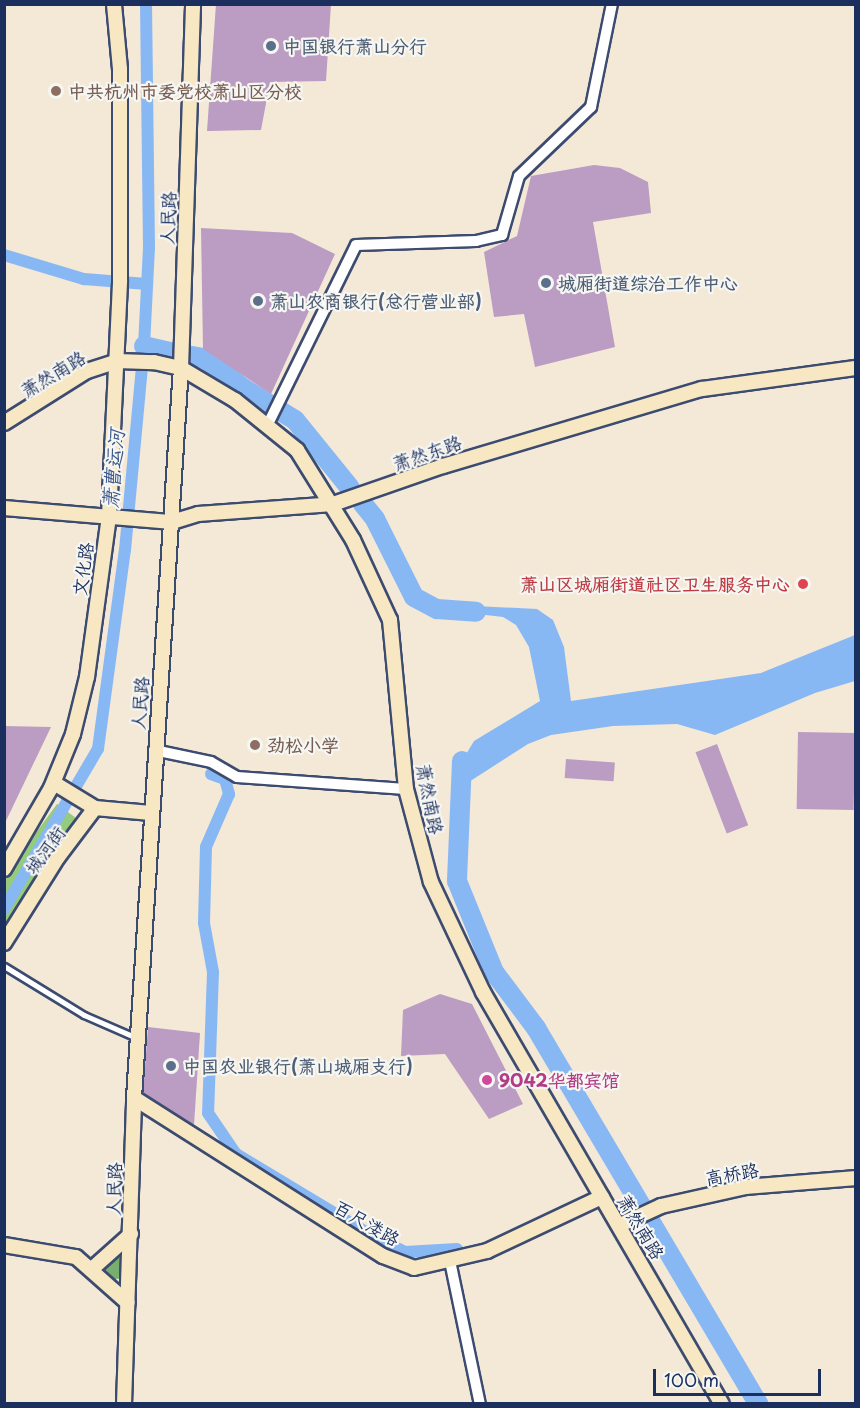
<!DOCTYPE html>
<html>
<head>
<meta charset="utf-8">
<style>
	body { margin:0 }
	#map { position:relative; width:860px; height:1408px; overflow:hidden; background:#f4e8d7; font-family:"Playpen Sans","LXGW WenKai TC",sans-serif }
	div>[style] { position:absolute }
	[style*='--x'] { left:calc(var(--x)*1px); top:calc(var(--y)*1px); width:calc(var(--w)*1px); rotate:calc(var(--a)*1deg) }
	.green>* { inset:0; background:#95cb7c }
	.forest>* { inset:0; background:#78af6c }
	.round { border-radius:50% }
	.water>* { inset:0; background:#88b8f4 }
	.canal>* { height:12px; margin:-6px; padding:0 6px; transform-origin:6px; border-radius:6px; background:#88b8f4 }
	.river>* { height:20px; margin:-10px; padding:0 10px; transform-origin:10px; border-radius:10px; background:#88b8f4 }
	.building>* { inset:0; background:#bb9cc3; transform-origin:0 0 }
	.roads { filter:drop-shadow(2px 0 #3c4b70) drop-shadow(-2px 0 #3c4b70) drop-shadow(0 2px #3c4b70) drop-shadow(0 -2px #3c4b70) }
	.lane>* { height:5px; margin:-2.5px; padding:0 2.5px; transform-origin:2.5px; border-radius:2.5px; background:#fff }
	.street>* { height:10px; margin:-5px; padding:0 5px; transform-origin:5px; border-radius:5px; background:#fff }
	.secondary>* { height:14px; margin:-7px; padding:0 7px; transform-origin:7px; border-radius:7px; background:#f7e8c3 }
	.dots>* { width:16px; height:16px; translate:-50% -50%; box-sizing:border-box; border:3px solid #f6f6f2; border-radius:50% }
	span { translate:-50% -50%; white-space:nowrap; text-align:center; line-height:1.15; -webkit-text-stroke:4.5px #f6f6f2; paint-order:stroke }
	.service-label { font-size:18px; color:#4e5e75; font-weight:700 }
	.left { translate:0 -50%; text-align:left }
	.education-label { font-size:18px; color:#785e54; font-weight:700 }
	.street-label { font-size:18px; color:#1b2f5e }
	.health-label { font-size:18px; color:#be3a42; font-weight:700 }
	.right { translate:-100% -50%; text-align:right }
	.hotel-label { font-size:18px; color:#b23c85; font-weight:700 }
	.water-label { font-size:20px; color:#3c588b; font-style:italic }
	.frame { position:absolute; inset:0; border:6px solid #1b2f5e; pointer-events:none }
	.scale { position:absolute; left:653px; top:1369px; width:168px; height:27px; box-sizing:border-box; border:3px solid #1b2f5e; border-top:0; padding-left:8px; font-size:18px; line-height:21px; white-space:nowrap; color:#1b2f5e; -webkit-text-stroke:4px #f6f6f2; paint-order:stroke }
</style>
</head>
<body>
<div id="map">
	<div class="green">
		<i style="clip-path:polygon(57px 804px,76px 818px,5px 929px,5px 875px)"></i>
	</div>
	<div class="forest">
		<i class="round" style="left:105px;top:1257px;width:22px;height:22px"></i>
	</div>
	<div class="water">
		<i style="clip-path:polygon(474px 606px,537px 609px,553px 620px,564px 647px,571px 701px,761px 673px,855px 635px,855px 681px,815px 693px,715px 735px,677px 724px,613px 726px,551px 735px,528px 744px,461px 787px,462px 761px,474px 741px,540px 701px,529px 647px,516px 625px,503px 617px,477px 614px)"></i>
	</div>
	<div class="canal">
		<i style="--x:4;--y:255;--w:84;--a:16.7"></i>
		<i style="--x:84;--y:279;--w:63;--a:4.5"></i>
		<i style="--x:211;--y:774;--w:15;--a:20"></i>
		<i style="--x:225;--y:779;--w:16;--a:75"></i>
		<i style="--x:229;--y:794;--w:58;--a:113.5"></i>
		<i style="--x:206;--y:847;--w:76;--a:91.5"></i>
		<i style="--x:204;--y:923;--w:50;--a:79.6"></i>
		<i style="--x:213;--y:972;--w:141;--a:92"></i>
		<i style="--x:208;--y:1113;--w:50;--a:55.7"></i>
		<i style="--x:236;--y:1154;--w:155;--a:31"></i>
		<i style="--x:369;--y:1234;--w:40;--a:26.6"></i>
		<i style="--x:405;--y:1252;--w:52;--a:-3.3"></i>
		<i style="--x:4;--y:909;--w:186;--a:-59.6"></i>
		<i style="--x:98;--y:749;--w:201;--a:-82.3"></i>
		<i style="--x:125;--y:550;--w:205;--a:-84.7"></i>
		<i style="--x:144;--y:346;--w:98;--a:-87.1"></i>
		<i style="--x:149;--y:248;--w:244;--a:-90.7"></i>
	</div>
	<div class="river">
		<i style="--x:144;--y:346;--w:28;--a:13"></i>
		<i style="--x:191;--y:356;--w:13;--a:9"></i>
		<i style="--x:204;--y:358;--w:49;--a:37.6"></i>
		<i style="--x:243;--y:388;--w:61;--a:31.6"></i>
		<i style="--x:295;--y:420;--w:87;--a:51"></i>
		<i style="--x:363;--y:504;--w:19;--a:51"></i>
		<i style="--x:375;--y:519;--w:87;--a:63.4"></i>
		<i style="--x:414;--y:597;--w:26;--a:28"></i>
		<i style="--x:437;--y:609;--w:39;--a:4"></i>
		<i style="--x:462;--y:761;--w:120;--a:92.4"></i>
		<i style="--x:457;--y:881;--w:98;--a:67.9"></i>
		<i style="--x:494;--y:972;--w:70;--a:53.1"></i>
		<i style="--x:536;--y:1028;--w:437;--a:59.4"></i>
	</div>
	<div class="building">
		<i style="clip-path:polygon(216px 4px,331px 4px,326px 81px,270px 82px,261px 130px,207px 131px)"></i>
		<i style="clip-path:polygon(594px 165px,620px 168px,648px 182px,651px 213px,593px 222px,615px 347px,535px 367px,524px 314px,494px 317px,484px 252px,517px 236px,531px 176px)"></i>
		<i style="clip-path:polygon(201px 228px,292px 233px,335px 254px,271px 394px,203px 349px)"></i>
		<i style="clip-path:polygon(4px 726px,51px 727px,4px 825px)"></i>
		<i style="left:798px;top:732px;width:57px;height:77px;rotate:1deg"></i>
		<i style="left:717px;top:744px;width:87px;height:23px;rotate:69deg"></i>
		<i style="left:566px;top:759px;width:49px;height:19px;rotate:4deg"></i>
		<i style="clip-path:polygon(440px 994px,472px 1004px,523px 1104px,489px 1119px,445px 1054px,401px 1056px,403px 1010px)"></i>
		<i style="clip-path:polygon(148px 1027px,200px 1033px,194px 1125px,143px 1093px)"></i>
	</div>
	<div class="roads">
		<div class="lane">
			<i style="--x:4;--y:966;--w:94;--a:31.5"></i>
			<i style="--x:84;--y:1015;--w:58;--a:23.5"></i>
		</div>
		<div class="street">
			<i style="--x:268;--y:424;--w:199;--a:-63.8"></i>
			<i style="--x:356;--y:245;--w:120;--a:-1.9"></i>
			<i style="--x:476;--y:241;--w:27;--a:-13"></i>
			<i style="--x:502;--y:235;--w:61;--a:-73.9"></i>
			<i style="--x:519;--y:176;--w:100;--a:-43.8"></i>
			<i style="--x:591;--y:107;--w:105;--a:-78.5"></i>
			<i style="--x:154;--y:750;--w:58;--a:11.9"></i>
			<i style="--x:211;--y:762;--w:30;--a:30"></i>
			<i style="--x:237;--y:777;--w:169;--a:4.1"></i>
			<i style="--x:450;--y:1261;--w:146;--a:78.2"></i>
		</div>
		<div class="secondary">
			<i style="--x:4;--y:423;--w:98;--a:-32.1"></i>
			<i style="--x:87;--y:371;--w:32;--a:-18"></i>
			<i style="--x:117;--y:361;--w:37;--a:2"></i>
			<i style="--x:154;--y:362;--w:28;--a:13"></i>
			<i style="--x:181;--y:368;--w:63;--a:30.7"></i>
			<i style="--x:235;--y:400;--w:80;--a:38.9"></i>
			<i style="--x:297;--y:450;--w:106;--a:58.1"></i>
			<i style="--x:353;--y:540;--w:88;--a:65.2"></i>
			<i style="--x:390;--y:620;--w:170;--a:84.6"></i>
			<i style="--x:406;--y:789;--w:96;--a:75"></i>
			<i style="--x:431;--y:882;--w:122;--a:64.7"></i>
			<i style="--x:483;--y:992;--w:476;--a:59.9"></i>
			<i style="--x:4;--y:508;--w:169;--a:4.8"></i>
			<i style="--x:172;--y:522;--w:27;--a:-17"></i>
			<i style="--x:198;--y:514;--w:135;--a:-4.2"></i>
			<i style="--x:333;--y:504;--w:116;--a:-19.1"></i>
			<i style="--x:443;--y:466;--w:270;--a:-16.6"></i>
			<i style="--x:702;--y:389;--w:155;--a:-7.8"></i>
			<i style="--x:54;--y:783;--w:48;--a:31.4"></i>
			<i style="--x:95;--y:808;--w:56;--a:5.1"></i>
			<i style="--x:4;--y:869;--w:94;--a:-59.9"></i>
			<i style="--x:51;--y:788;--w:58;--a:-67.8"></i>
			<i style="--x:73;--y:734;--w:59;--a:-76.2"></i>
			<i style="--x:87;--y:677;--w:162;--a:-82.2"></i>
			<i style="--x:109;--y:516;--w:236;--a:-87.3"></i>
			<i style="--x:120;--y:280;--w:211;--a:-90"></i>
			<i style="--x:120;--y:69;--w:65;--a:-95.3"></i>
			<i style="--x:4;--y:943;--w:102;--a:-57.9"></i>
			<i style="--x:58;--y:857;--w:61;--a:-52.9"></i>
			<i style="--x:134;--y:1098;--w:295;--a:32.4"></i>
			<i style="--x:383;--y:1256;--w:33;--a:21"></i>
			<i style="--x:414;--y:1268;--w:75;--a:-13.1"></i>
			<i style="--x:487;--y:1251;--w:127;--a:-25.2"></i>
			<i style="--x:620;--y:1225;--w:45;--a:-24.9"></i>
			<i style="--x:661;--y:1206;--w:87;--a:-12.6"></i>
			<i style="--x:746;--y:1187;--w:110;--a:-4.7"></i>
			<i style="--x:4;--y:1245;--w:73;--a:9.5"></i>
			<i style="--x:76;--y:1257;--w:69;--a:41.5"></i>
			<i style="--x:93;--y:1268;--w:51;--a:-41.8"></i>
			<i style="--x:124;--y:1404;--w:306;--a:-88.1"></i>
			<i style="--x:134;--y:1098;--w:732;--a:-86.32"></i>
			<i style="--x:181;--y:368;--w:364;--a:-88.1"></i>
		</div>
	</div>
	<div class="dots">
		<i style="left:271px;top:46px;background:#5c6f8a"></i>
		<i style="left:56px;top:91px;background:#8d6e63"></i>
		<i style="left:546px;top:283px;background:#5c6f8a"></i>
		<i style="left:258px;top:301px;background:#5c6f8a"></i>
		<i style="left:803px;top:584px;background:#e0444e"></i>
		<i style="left:255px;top:745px;background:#8d6e63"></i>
		<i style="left:171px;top:1066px;background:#5c6f8a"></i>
		<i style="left:487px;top:1080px;background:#d1479c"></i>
	</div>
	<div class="service-label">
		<span class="left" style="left:283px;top:46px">中国银行萧山分行</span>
		<span class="left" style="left:558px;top:283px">城厢街道综治工作中心</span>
		<span class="left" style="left:270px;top:301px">萧山农商银行(总行营业部)</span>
		<span class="left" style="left:183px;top:1066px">中国农业银行(萧山城厢支行)</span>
	</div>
	<div class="education-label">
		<span class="left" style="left:68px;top:91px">中共杭州市委党校萧山区分校</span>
		<span class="left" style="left:267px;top:745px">劲松小学</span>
	</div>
	<div class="street-label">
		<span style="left:168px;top:218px;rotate:-88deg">人民路</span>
		<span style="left:53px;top:374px;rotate:-31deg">萧然南路</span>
		<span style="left:427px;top:453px;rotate:-19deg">萧然东路</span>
		<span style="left:83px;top:569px;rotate:-82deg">文化路</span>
		<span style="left:140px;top:703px;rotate:-86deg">人民路</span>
		<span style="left:430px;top:799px;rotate:79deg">萧然南路</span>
		<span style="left:45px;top:850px;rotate:-54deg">城河街</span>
		<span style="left:732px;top:1174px;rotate:-10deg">高桥路</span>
		<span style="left:114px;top:1189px;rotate:-89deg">人民路</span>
		<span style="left:367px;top:1223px;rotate:30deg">百尺溇路</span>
		<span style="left:641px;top:1227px;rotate:59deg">萧然南路</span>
	</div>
	<div class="health-label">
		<span class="right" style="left:790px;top:584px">萧山区城厢街道社区卫生服务中心</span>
	</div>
	<div class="hotel-label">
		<span class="left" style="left:499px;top:1080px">9042华都宾馆</span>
	</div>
	<div class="water-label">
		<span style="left:113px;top:469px;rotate:-85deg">萧曹运河</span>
	</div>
	<div class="frame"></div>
	<div class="scale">100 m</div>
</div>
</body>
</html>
